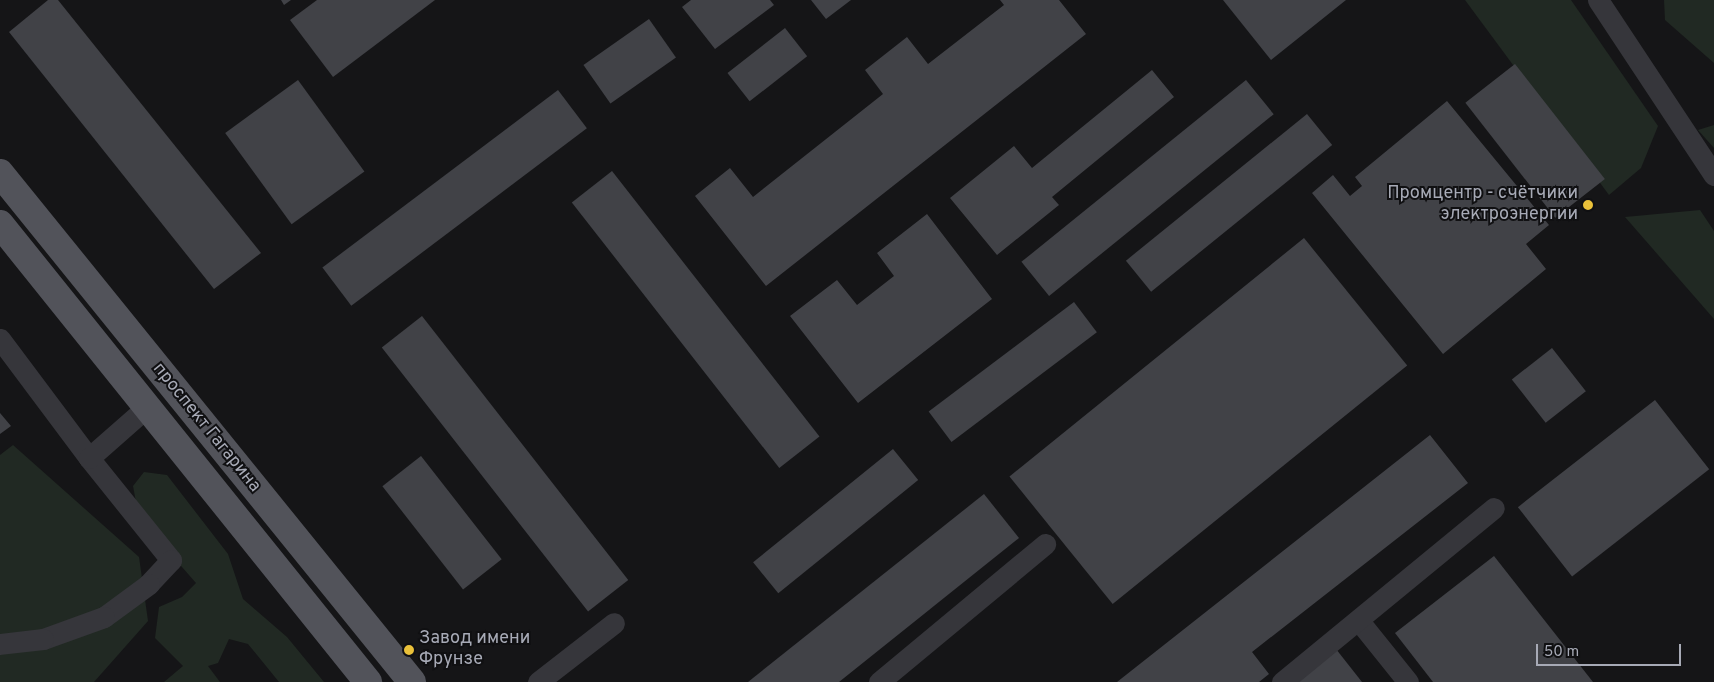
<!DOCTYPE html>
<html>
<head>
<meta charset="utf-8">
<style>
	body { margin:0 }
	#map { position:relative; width:1714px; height:682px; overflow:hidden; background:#151517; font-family:Overpass,sans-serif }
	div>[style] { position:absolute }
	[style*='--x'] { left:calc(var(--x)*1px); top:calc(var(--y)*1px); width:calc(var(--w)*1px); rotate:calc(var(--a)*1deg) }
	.green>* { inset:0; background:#212923 }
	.building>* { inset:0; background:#414247; transform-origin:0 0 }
	.minor>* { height:21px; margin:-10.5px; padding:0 10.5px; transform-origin:10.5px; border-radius:10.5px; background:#36363b }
	.major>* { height:28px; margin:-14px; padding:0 14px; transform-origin:14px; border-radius:14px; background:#52535a }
	.dots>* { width:14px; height:14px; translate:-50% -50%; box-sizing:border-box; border:2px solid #101012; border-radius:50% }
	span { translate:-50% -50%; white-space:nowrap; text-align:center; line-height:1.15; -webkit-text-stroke:4px #101012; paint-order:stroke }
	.poi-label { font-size:18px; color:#a7aab6 }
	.right { translate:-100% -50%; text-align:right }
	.left { translate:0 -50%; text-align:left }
	.street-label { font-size:18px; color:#a7aab6 }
	.scale { position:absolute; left:1536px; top:644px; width:145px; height:22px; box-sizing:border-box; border:2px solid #a7aab6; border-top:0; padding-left:6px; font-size:15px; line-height:18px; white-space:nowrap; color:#a7aab6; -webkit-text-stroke:4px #101012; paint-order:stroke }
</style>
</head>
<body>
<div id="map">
	<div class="green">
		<i style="clip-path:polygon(1465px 0,1571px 0,1658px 126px,1641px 168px,1609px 195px)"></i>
		<i style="clip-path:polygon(1664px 0,1714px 0,1714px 63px,1665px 20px)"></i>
		<i style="clip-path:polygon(1714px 125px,1714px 148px,1698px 130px)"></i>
		<i style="clip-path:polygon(1700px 210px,1714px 231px,1714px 319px,1625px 217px)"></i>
		<i style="clip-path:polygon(13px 445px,139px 557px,148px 621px,94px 682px,0 682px,0 455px)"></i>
		<i style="clip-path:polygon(144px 472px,167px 475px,228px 554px,243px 599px,287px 637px,324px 682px,279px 682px,248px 644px,229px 639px,218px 663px,208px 666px,220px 682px,164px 682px,183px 666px,155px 638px,159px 607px,182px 597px,196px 583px,139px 518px,133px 486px)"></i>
	</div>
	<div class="building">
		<i style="clip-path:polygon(48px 0,58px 0,261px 253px,214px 289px,9px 32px)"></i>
		<i style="clip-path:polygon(281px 0,291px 0,284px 5px)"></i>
		<i style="clip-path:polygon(317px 0,435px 0,333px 77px,290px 20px)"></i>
		<i style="clip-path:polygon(691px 0,770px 0,774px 5px,715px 49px,682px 7px)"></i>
		<i style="clip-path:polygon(811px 0,851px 0,826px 19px)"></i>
		<i style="clip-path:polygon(1000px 0,1059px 0,1086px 34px,766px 286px,695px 196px,730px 168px,753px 197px,883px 94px,865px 70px,907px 37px,928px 64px,1004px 5px)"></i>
		<i style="clip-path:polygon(1223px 0,1346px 0,1271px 60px)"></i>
		<i style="left:649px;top:19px;width:47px;height:80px;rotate:55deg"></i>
		<i style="left:785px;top:28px;width:36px;height:73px;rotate:52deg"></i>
		<i style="left:1515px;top:64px;width:146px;height:63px;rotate:52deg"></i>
		<i style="clip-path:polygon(1152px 70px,1174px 97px,1052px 197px,1059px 205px,997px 255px,950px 198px,1014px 146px,1032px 168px)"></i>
		<i style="left:298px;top:80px;width:113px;height:90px;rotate:54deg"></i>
		<i style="left:1246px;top:80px;width:44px;height:289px;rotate:51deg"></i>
		<i style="left:558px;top:90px;width:48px;height:295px;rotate:53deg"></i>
		<i style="clip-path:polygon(1447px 101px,1549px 225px,1526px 244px,1546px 269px,1443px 354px,1312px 193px,1333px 175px,1350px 196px,1362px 186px,1355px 177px)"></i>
		<i style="left:1307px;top:114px;width:40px;height:233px;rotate:51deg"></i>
		<i style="left:612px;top:171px;width:337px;height:51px;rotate:52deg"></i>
		<i style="clip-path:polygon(927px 214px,992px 299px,858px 403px,790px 316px,837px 280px,857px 305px,894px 276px,877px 253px)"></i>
		<i style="left:1304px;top:238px;width:164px;height:379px;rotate:51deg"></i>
		<i style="left:1074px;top:302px;width:38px;height:182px;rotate:53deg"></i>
		<i style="left:422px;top:316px;width:335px;height:51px;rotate:52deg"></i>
		<i style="left:1552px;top:348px;width:55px;height:51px;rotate:52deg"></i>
		<i style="left:1655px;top:400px;width:88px;height:174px;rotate:52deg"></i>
		<i style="clip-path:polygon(0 413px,11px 426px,0 434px)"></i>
		<i style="clip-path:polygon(1430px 435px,1468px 483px,1252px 652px,1269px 674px,1259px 682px,1117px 682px)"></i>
		<i style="left:893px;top:449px;width:40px;height:180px;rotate:51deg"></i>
		<i style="left:421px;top:456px;width:131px;height:49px;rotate:52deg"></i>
		<i style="clip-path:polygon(984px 494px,1019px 538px,839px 682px,748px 682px)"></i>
		<i style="clip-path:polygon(1494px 556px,1593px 682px,1433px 682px,1395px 633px)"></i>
		<i style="clip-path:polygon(1336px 649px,1362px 682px,1295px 682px)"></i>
	</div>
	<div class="minor">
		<i style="--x:1598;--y:0;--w:210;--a:56.5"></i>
		<i style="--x:0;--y:339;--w:149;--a:53.2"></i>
		<i style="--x:89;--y:458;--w:131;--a:51.2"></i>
		<i style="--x:171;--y:560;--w:33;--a:133"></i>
		<i style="--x:149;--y:584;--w:56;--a:143.7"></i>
		<i style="--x:104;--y:617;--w:65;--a:160.2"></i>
		<i style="--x:43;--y:639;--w:43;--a:173.4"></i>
		<i style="--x:89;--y:458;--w:77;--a:-41.3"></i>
		<i style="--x:1359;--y:621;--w:78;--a:51.2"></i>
		<i style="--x:538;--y:682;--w:96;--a:-37.8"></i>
		<i style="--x:879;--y:682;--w:216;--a:-39.7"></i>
		<i style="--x:1282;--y:682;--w:274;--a:-39.4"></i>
	</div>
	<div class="major">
		<i style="--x:0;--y:173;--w:655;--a:51.01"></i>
		<i style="--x:0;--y:224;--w:588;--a:51.22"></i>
	</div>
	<div class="dots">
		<i style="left:1588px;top:205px;background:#eac13a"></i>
		<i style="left:409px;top:650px;background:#eac13a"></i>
	</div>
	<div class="poi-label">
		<span class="right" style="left:1578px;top:205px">Промцентр - счётчики<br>электроэнергии</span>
		<span class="left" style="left:419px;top:650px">Завод имени<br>Фрунзе</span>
	</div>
	<div class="street-label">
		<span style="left:206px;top:428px;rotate:51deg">проспект Гагарина</span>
	</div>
	<div class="scale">50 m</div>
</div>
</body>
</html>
